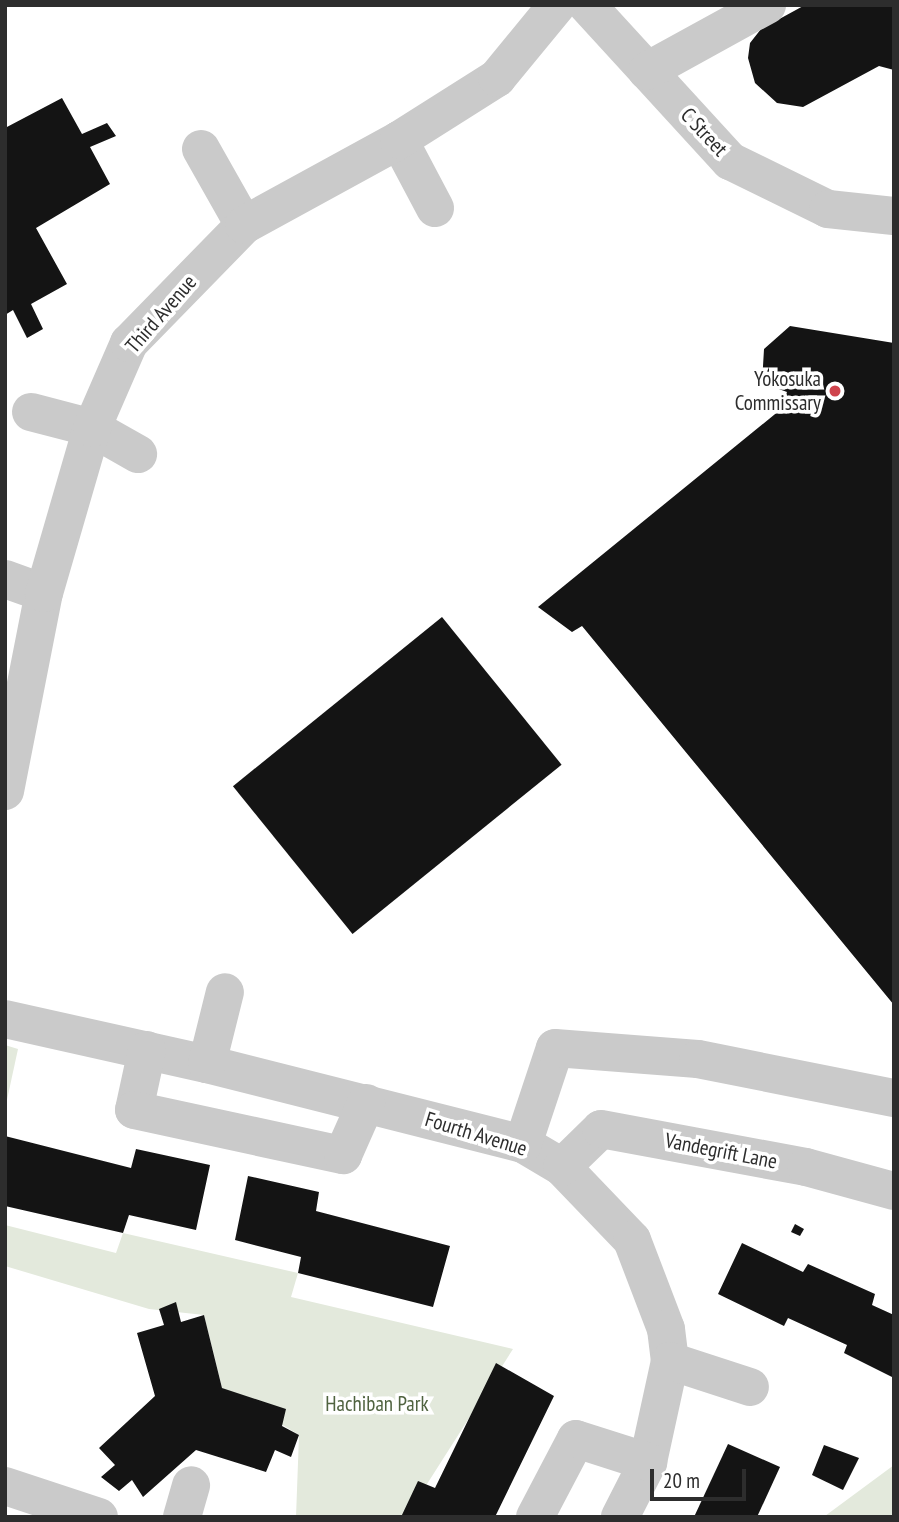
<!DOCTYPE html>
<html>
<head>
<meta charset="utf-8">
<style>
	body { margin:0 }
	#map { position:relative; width:899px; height:1522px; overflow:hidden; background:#fff; font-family:"PT Sans Narrow",sans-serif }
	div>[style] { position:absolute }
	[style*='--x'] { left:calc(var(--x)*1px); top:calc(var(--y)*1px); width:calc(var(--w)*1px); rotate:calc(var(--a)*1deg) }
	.green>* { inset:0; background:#e3e9dc }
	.building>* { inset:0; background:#141414; transform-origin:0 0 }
	.minor>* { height:38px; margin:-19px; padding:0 19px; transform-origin:19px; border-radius:19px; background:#cacaca }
	.dots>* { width:19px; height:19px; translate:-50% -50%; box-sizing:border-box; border:4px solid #fff; border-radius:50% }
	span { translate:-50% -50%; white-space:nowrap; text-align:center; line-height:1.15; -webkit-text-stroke:7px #fff; paint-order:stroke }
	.street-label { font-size:21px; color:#2d2d2d }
	.poi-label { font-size:21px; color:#2d2d2d }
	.right { translate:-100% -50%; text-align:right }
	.park-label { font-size:21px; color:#506340 }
	.frame { position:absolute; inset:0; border:7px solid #2d2d2d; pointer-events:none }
	.scale { position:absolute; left:650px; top:1469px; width:96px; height:32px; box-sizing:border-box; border:4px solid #2d2d2d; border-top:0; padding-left:9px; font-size:21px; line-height:24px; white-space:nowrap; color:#2d2d2d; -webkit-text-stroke:5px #fff; paint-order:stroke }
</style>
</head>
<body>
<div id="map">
	<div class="green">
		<i style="clip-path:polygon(5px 1045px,18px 1049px,5px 1109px)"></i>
		<i style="clip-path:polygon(5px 1225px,116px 1253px,123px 1233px,298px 1273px,291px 1297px,513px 1349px,406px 1517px,296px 1517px,299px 1435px,222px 1388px,204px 1315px,149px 1309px,5px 1266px)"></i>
		<i style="clip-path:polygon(894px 1465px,894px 1517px,824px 1517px,825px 1516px)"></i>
	</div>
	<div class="building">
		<i style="clip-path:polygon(805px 5px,894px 5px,894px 70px,879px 66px,803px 107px,777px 103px,755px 83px,748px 58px,750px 43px,761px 29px)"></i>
		<i style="clip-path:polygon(62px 98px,82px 134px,107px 123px,116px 136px,90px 147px,110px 184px,36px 228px,67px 284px,31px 304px,43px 329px,27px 338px,13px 310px,5px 315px,5px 128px)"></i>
		<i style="clip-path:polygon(790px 326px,894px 343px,894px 1005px,582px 626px,572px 632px,538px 607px,780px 410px,787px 392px,762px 383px,764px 349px)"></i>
		<i style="left:442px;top:617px;width:190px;height:269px;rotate:51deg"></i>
		<i style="clip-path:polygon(5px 1136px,131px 1168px,136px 1149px,210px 1165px,196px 1230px,129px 1215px,123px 1233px,5px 1206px)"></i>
		<i style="clip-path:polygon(248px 1176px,319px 1192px,316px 1211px,450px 1246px,433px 1307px,298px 1273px,301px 1257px,235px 1240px)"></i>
		<i style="clip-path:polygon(795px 1224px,804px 1229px,800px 1236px,791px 1232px)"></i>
		<i style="clip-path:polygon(742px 1243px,803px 1272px,808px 1264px,875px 1294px,872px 1305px,894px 1315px,894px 1378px,844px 1353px,847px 1345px,788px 1318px,784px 1326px,718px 1294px)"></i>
		<i style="clip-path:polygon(176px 1302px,181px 1322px,204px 1315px,222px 1388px,286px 1409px,282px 1426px,299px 1435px,291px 1457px,275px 1450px,266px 1472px,196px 1450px,143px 1497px,132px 1480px,119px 1491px,101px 1477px,115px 1465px,99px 1448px,155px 1396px,137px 1333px,164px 1325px,159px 1309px)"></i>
		<i style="clip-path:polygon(496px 1363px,554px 1396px,495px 1517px,401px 1517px,418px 1481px,435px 1488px)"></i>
		<i style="clip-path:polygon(728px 1444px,780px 1467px,757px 1517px,694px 1517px)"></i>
		<i style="clip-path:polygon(824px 1445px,859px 1458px,843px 1490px,812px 1475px)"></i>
	</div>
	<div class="minor">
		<i style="--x:587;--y:5;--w:212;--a:47.5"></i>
		<i style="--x:730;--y:161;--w:109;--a:26.1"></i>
		<i style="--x:828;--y:209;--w:66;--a:6.1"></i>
		<i style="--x:647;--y:71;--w:137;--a:-28.8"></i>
		<i style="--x:399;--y:140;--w:77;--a:62.1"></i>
		<i style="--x:201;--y:149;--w:87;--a:60.5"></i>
		<i style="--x:31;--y:412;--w:63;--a:14.7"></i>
		<i style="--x:92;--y:428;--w:53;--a:29.5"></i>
		<i style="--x:5;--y:579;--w:41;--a:19.7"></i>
		<i style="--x:5;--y:791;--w:202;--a:-78.9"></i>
		<i style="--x:44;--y:593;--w:172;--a:-73.8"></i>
		<i style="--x:92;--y:428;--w:93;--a:-66.5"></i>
		<i style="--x:129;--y:343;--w:165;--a:-45.7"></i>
		<i style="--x:244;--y:225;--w:177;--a:-28.7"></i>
		<i style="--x:399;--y:140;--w:116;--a:-32.3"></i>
		<i style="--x:497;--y:78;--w:94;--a:-50.6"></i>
		<i style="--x:5;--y:1019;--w:207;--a:12.6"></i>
		<i style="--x:207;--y:1064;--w:326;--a:14.2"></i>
		<i style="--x:523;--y:1144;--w:45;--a:30.5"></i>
		<i style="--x:562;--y:1167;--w:101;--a:46.2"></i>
		<i style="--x:632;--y:1240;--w:95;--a:69.1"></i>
		<i style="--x:666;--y:1329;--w:32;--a:83"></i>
		<i style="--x:670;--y:1361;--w:103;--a:102.3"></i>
		<i style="--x:648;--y:1462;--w:62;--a:117"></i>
		<i style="--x:147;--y:1050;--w:61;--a:102.2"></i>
		<i style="--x:134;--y:1110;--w:214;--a:12.2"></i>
		<i style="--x:343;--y:1155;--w:57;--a:-66.1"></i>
		<i style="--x:207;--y:1064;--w:74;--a:-76"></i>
		<i style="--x:523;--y:1144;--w:101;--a:-71.6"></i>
		<i style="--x:555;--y:1048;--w:143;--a:4.4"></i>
		<i style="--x:698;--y:1059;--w:200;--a:11.3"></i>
		<i style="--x:562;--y:1167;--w:54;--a:-44.3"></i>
		<i style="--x:601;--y:1129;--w:208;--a:10.5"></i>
		<i style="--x:806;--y:1167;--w:91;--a:15.3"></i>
		<i style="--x:670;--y:1361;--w:84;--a:18"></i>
		<i style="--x:5;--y:1486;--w:99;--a:18.3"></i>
		<i style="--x:182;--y:1517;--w:33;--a:-74"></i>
		<i style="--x:535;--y:1517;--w:88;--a:-62.3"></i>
		<i style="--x:576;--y:1439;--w:76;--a:17.7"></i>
	</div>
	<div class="dots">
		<i style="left:835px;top:391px;background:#cf444d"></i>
	</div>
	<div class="street-label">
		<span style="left:704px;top:132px;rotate:47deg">C Street</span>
		<span style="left:161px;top:314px;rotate:-49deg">Third Avenue</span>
		<span style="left:476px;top:1134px;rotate:17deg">Fourth Avenue</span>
		<span style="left:721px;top:1151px;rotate:11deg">Vandegrift Lane</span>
	</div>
	<div class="poi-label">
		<span class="right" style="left:821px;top:391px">Yokosuka<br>Commissary</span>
	</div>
	<div class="park-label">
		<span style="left:377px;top:1404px">Hachiban Park</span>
	</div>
	<div class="frame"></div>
	<div class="scale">20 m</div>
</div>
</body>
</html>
